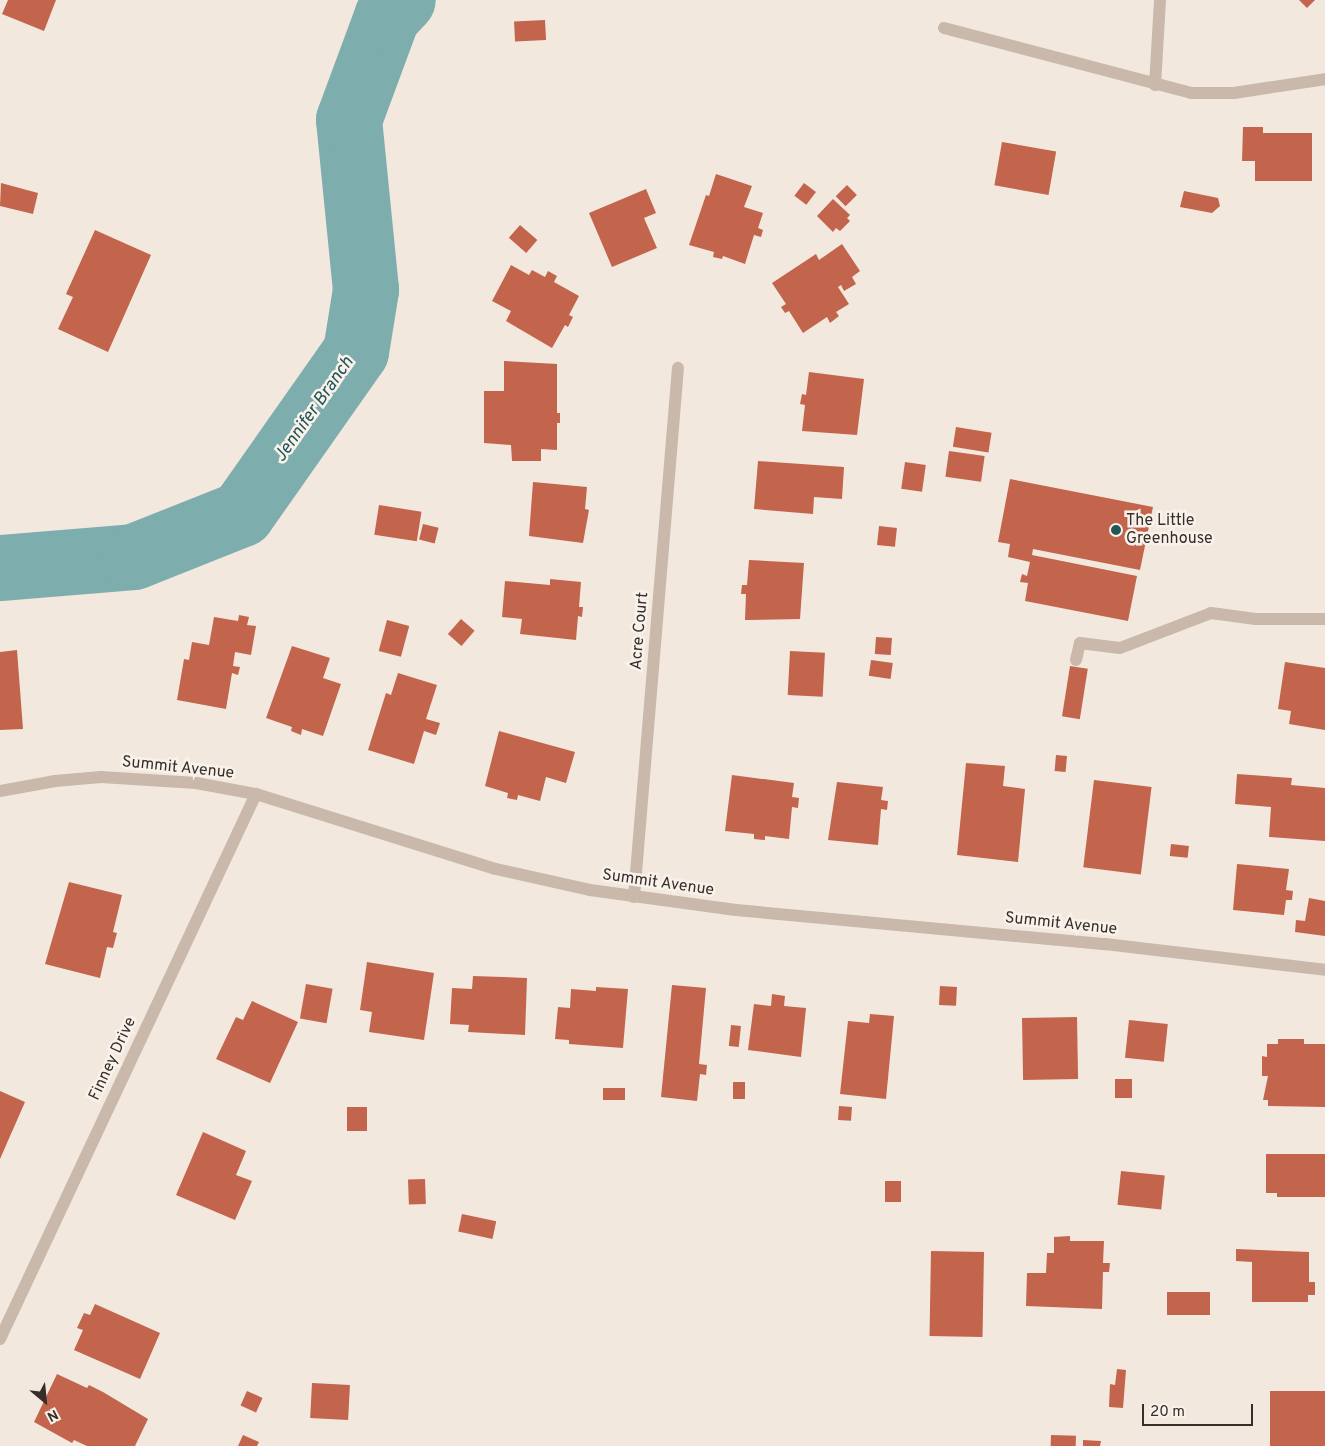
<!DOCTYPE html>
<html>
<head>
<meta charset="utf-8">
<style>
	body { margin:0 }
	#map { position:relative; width:1325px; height:1446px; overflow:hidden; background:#f2e8de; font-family:Overpass,sans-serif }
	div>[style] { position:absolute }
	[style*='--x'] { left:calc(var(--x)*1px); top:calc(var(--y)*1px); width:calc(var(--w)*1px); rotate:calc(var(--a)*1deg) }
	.water>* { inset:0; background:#7eadae }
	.river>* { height:66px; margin:-33px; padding:0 33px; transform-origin:33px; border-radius:33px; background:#7eadae }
	.building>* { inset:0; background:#c2654c; transform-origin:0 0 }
	.lane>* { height:12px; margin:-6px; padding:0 6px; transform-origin:6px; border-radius:6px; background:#cab8aa }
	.street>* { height:12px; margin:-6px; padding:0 6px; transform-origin:6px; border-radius:6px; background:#cab8aa }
	.dots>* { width:14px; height:14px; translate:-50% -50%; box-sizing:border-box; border:2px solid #f9f2eb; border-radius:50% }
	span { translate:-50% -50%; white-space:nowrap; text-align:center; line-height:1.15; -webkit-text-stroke:5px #f9f2eb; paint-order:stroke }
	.poi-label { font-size:16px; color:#372d29 }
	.left { translate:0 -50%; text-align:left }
	.street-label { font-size:16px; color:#372d29 }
	.water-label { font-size:18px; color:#205658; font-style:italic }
	.north { position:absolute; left:20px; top:1376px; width:50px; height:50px; -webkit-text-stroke:4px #f9f2eb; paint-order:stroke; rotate:152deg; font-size:14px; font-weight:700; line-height:20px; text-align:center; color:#372d29 }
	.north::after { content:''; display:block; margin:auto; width:18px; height:22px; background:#372d29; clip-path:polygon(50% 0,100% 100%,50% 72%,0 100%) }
	.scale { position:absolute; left:1142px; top:1404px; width:111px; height:22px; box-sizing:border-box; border:2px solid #372d29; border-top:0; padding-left:6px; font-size:15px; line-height:18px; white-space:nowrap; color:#372d29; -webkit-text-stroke:4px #f9f2eb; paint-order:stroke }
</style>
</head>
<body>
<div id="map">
	<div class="water">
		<i style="clip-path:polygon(105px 531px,150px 538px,187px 560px,177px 565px,159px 568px,96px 569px,0 580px,0 537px)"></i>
	</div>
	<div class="river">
		<i style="--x:0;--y:568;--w:134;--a:-4.7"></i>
		<i style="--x:134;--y:557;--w:116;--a:-21.7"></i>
		<i style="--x:242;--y:514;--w:198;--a:-54.9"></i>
		<i style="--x:356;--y:352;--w:63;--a:-80.8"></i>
		<i style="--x:366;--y:290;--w:171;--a:-95.7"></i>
		<i style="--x:349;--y:120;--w:110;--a:-69.7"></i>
		<i style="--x:387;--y:17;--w:23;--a:-47"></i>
	</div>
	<div class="building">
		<i style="clip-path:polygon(8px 0,56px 0,44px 31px,2px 14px)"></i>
		<i style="clip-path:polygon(1299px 0,1315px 0,1307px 8px)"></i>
		<i style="left:545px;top:20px;width:20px;height:31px;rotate:87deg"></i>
		<i style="clip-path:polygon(1243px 127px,1263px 127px,1263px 133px,1312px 133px,1312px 181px,1255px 181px,1255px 161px,1242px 161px)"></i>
		<i style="left:1002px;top:142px;width:55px;height:44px;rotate:10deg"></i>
		<i style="clip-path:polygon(716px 174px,752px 186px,744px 207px,763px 213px,758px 228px,763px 230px,761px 237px,754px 235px,745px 264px,723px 256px,722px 259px,713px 257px,714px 252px,689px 245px,706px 195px,709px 196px)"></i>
		<i style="clip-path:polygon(1px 183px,38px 193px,33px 214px,0 206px)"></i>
		<i style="left:804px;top:183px;width:15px;height:16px;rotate:37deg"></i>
		<i style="left:847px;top:185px;width:14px;height:16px;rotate:45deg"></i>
		<i style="clip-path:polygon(646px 189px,656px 213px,644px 218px,657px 248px,612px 267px,589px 213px)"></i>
		<i style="clip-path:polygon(1184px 191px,1218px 198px,1220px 206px,1212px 213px,1180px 207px)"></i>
		<i style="clip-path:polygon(833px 199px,850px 215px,847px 218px,850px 221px,840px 231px,836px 228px,833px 232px,817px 216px)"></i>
		<i style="left:520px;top:225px;width:23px;height:17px;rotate:41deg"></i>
		<i style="clip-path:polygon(95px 230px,151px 255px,108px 352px,58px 329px,73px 297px,66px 294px)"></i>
		<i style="clip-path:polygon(842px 244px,860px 271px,852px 277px,856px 284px,844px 291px,841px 285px,838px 287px,849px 304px,836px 312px,839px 316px,830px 323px,827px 317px,803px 333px,789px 311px,785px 313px,781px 307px,786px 304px,772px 283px,816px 254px,819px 260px)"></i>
		<i style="clip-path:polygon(511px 265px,529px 275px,532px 270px,545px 277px,548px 271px,557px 276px,554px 282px,579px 296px,569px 315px,573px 317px,568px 327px,565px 325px,552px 348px,506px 321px,511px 311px,492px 301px)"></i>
		<i style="clip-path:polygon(504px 361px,557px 364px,557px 413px,560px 413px,560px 423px,557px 423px,557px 450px,541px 449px,541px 461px,512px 461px,511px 445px,484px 443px,484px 391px,504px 391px)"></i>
		<i style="clip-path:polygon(809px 372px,864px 379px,857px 435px,802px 431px,805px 405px,800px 404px,802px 394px,806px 395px)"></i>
		<i style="left:956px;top:427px;width:36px;height:20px;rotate:9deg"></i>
		<i style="left:949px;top:451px;width:36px;height:26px;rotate:8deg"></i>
		<i style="clip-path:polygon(758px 461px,844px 467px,842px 499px,814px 497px,813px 514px,754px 509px)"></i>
		<i style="left:905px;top:462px;width:21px;height:27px;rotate:8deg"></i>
		<i style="clip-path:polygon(1010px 479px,1153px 507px,1140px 570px,1033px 549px,1032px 555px,1137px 576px,1128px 621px,1025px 601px,1028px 583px,1020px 582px,1022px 574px,1027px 576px,1030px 562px,1008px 557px,1010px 544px,998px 542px)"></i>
		<i style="clip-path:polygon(533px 482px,587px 487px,585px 509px,589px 510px,583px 543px,529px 536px)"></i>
		<i style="left:379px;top:505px;width:43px;height:30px;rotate:9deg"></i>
		<i style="left:423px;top:524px;width:16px;height:16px;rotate:14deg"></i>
		<i style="left:879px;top:526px;width:18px;height:19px;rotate:6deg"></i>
		<i style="clip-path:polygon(749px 560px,804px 563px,800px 619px,745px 620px,746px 594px,741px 594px,742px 585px,747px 585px)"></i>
		<i style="clip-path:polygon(550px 579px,581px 582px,579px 607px,583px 607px,582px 617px,578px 616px,576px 640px,520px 634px,522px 619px,502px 617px,505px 581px,550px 585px)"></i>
		<i style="clip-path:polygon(239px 615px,249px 617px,247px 625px,256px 626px,251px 655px,235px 652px,233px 666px,240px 667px,238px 675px,232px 673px,226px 709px,177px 700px,184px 659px,189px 660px,192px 642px,209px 645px,214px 617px,238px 621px)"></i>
		<i style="left:461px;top:619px;width:18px;height:20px;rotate:41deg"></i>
		<i style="left:387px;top:620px;width:23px;height:32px;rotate:15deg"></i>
		<i style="left:876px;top:637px;width:16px;height:17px;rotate:4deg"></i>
		<i style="clip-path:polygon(292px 646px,330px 658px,323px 678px,341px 684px,323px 736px,302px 729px,301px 735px,291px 731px,292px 727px,266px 718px)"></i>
		<i style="clip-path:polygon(17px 650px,23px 729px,0 730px,0 652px)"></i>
		<i style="left:790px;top:651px;width:35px;height:44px;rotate:3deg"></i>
		<i style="left:871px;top:660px;width:22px;height:16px;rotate:8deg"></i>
		<i style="clip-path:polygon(1285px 662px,1325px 668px,1325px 730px,1289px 724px,1291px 711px,1278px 709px)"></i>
		<i style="left:1070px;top:666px;width:18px;height:51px;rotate:9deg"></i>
		<i style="clip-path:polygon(398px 673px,437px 685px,426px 719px,440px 723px,436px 735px,424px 731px,414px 764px,368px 750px,386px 693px,391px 695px)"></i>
		<i style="clip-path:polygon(499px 731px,575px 752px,566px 783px,546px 777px,540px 801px,518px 795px,517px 800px,507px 798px,508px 793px,485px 786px)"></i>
		<i style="left:1056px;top:755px;width:11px;height:16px;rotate:5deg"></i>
		<i style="clip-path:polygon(966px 763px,1005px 766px,1003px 786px,1025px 789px,1018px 862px,957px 855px)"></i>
		<i style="clip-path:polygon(1237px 774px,1292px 778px,1291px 785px,1325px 788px,1325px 841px,1269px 837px,1271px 807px,1235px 804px)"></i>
		<i style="clip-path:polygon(732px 775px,794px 783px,792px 797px,799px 798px,798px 808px,792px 807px,789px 839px,765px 836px,765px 840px,754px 839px,754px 834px,725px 831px)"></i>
		<i style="left:1094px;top:780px;width:58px;height:88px;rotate:7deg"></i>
		<i style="clip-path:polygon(837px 782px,883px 787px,881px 800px,888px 801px,887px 810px,881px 809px,878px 845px,828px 840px)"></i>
		<i style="left:1171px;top:844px;width:18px;height:12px;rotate:6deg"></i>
		<i style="clip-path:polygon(1237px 864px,1289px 869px,1286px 890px,1293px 891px,1292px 900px,1286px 900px,1284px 915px,1233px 910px)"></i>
		<i style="clip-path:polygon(69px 882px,122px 895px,113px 932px,117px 933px,113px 948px,107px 947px,100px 978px,45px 964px)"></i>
		<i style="clip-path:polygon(1309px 898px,1325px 901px,1325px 936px,1295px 932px,1296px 920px,1305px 921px)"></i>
		<i style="clip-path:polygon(367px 962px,434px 973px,424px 1040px,369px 1032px,372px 1012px,360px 1010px)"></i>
		<i style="clip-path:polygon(473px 976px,527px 978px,525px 1035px,468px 1032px,469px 1025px,450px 1024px,452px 988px,472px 989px)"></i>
		<i style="left:306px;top:984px;width:27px;height:35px;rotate:10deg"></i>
		<i style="clip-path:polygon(672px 985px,706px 988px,699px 1064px,707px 1065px,706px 1075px,700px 1074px,697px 1101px,661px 1097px)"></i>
		<i style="left:940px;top:986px;width:17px;height:19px;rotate:3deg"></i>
		<i style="clip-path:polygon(596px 987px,628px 989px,623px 1048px,569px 1044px,569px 1040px,555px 1039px,558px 1007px,570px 1008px,571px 989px,596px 991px)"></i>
		<i style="clip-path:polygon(772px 994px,785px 996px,784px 1006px,806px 1008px,801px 1057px,748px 1050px,754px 1004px,771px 1006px)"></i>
		<i style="clip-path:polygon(252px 1001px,298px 1022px,270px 1083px,216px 1059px,236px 1017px,243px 1020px)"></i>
		<i style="clip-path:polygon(870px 1014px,894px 1016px,886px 1099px,840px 1094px,848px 1021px,869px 1023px)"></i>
		<i style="left:1077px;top:1017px;width:62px;height:55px;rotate:89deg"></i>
		<i style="left:1129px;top:1020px;width:39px;height:38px;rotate:6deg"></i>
		<i style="left:731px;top:1025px;width:10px;height:21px;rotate:6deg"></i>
		<i style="clip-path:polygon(1278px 1039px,1304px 1039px,1304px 1044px,1325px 1044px,1325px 1107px,1268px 1106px,1268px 1100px,1263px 1100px,1268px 1076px,1262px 1076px,1262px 1056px,1267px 1057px,1267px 1044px,1278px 1044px)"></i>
		<i style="left:1115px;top:1079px;width:17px;height:19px"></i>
		<i style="left:733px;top:1082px;width:12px;height:17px"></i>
		<i style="left:603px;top:1088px;width:22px;height:12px"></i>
		<i style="clip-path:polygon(0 1091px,25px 1102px,0 1159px)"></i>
		<i style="left:839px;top:1106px;width:13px;height:14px;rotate:4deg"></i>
		<i style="left:347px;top:1107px;width:20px;height:24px"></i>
		<i style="clip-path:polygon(203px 1132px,246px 1151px,236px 1175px,252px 1181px,235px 1220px,176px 1195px)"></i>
		<i style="clip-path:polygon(1266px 1154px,1325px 1154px,1325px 1197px,1277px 1197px,1277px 1193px,1266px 1193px)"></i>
		<i style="left:1121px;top:1171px;width:44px;height:34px;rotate:6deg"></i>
		<i style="left:425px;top:1179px;width:25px;height:17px;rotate:88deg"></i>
		<i style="left:885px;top:1181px;width:16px;height:21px"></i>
		<i style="left:462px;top:1214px;width:35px;height:18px;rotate:12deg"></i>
		<i style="clip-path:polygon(1070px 1236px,1070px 1241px,1104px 1241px,1103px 1263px,1110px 1263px,1109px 1272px,1103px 1272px,1102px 1309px,1026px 1306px,1027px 1273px,1046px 1273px,1047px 1253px,1054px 1253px,1054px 1237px)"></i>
		<i style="clip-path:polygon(1236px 1249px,1309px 1252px,1309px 1282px,1315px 1282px,1315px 1295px,1308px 1295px,1308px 1302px,1252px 1302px,1252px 1262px,1236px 1261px)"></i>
		<i style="left:931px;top:1251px;width:53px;height:85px;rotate:1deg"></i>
		<i style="left:1167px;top:1292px;width:43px;height:23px"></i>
		<i style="clip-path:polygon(95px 1304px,160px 1333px,140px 1379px,74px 1350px,83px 1330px,77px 1328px,84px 1313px,90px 1315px)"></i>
		<i style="clip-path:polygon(1117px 1369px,1126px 1370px,1123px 1408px,1109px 1407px,1110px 1384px,1115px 1385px)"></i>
		<i style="clip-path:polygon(57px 1374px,87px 1388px,89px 1385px,103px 1392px,148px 1419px,135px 1446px,87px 1446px,74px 1440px,72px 1443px,34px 1422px)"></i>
		<i style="left:312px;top:1383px;width:38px;height:35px;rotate:3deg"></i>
		<i style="left:247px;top:1391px;width:17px;height:16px;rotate:24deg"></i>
		<i style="left:1270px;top:1391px;width:55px;height:55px"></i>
		<i style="clip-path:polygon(243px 1435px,259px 1442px,257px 1446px,238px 1446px)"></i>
		<i style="left:1051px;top:1435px;width:25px;height:11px;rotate:2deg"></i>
		<i style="clip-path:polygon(1083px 1440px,1101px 1441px,1100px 1446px,1083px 1446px)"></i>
	</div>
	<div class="lane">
		<i style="--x:944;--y:28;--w:255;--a:14.7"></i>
		<i style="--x:1191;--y:93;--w:43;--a:0"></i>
		<i style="--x:1234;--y:93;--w:92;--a:-8.7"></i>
		<i style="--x:1155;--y:85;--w:85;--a:-86.6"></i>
		<i style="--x:1076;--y:660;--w:17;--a:-77"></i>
		<i style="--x:1080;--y:643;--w:40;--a:7.1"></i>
		<i style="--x:1120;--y:648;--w:97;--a:-21"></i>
		<i style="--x:1211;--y:613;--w:45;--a:7.6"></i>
		<i style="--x:1256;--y:619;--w:69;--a:0"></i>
	</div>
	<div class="street">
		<i style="--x:0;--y:791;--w:56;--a:-10.3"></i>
		<i style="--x:55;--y:781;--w:46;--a:-5"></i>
		<i style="--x:101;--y:777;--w:95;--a:3.6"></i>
		<i style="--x:196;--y:783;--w:61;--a:10.4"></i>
		<i style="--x:256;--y:794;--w:251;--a:17.4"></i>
		<i style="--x:496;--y:869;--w:96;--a:12.6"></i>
		<i style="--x:590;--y:890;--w:147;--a:7.8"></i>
		<i style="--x:736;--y:910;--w:371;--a:5.3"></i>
		<i style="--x:1105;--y:944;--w:222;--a:6.7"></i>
		<i style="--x:634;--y:897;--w:531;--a:-85.25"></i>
		<i style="--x:0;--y:1339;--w:602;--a:-64.84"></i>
	</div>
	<div class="dots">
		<i style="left:1116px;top:530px;background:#205658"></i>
	</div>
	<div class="poi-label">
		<span class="left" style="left:1126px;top:530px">The Little<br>Greenhouse</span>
	</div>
	<div class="street-label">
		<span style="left:640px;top:631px;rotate:-85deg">Acre Court</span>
		<span style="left:178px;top:768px;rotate:6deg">Summit Avenue</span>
		<span style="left:658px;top:883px;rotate:8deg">Summit Avenue</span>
		<span style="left:1061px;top:924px;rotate:6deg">Summit Avenue</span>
		<span style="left:113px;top:1059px;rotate:-65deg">Finney Drive</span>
	</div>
	<div class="water-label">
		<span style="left:315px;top:410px;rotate:-55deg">Jennifer Branch</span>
	</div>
	<div class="north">N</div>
	<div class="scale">20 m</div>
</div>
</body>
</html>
